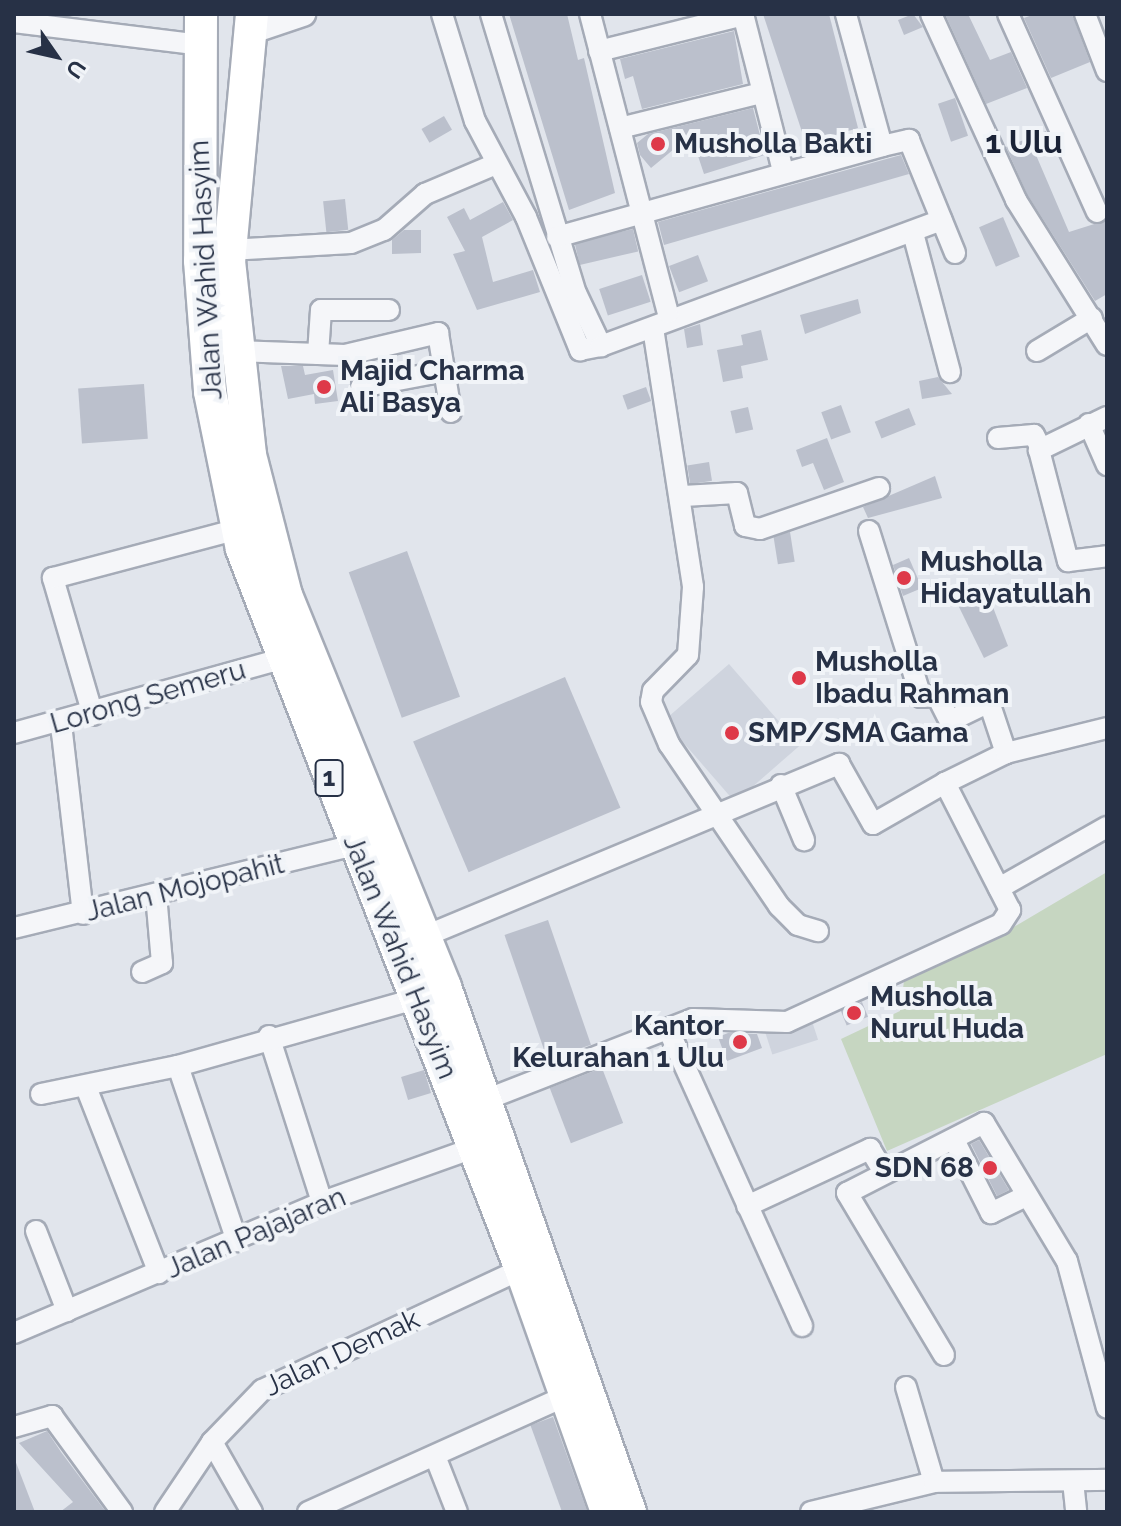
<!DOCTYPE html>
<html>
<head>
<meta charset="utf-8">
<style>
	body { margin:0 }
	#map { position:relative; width:1121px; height:1526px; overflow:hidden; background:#e1e5ec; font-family:Raleway,sans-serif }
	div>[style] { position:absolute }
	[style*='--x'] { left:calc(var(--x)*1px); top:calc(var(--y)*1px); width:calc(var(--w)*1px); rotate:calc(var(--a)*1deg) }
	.built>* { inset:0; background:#cfd4de; transform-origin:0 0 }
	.green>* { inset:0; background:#c6d6c1 }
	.building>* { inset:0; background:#bbc0cc; transform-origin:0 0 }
	.roads { filter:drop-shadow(2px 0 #a5abb7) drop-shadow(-2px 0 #a5abb7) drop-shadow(0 2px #a5abb7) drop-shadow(0 -2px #a5abb7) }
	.minor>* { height:20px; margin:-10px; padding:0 10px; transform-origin:10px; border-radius:10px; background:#f5f6f9 }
	.tertiary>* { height:24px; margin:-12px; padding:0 12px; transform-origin:12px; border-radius:12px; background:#f5f6f9 }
	.trunk>* { height:32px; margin:-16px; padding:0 16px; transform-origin:16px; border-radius:16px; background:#fff }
	.dots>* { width:22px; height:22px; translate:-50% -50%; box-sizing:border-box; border:4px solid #f1f4f8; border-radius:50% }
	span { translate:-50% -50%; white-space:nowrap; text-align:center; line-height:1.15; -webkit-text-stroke:8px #f1f4f8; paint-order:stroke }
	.shield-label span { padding:2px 6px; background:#f1f4f8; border:2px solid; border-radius:6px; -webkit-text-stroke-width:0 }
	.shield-label { font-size:26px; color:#273146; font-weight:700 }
	.poi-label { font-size:28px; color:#273146; font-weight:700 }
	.left { translate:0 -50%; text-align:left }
	.right { translate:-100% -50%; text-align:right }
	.street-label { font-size:28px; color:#273146 }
	.quarter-label { font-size:32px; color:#1a2236; font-weight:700 }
	.frame { position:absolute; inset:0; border:16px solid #273146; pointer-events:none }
	.north { position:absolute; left:16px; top:16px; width:80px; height:80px; -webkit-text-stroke:6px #f1f4f8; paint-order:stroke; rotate:124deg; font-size:22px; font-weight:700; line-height:32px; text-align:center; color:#273146 }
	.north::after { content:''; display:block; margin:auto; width:28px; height:36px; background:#273146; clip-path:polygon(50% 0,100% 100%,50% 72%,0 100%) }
</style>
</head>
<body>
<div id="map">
	<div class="built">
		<i style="left:729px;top:664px;width:108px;height:86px;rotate:49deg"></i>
		<i style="left:810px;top:1015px;width:26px;height:48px;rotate:72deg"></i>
	</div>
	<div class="green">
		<i style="clip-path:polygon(1107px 872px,1107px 1054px,887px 1151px,841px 1039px,900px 1011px,904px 981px,1012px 928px)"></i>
	</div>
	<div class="building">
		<i style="clip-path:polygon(509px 14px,567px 14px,578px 60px,584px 58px,615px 193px,569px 210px)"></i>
		<i style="clip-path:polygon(763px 14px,829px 14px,858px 128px,806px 144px)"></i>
		<i style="clip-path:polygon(913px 14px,923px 27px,904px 35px,898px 20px)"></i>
		<i style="clip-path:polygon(945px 14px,968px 14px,990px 60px,1011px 52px,1027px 88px,986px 104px)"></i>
		<i style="clip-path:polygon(1035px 14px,1072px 14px,1090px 62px,1051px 78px,1024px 18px)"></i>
		<i style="clip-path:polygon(734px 31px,743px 84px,642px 109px,633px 76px,625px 79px,620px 59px)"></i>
		<i style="left:955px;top:98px;width:40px;height:18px;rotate:71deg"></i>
		<i style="clip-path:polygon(753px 108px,765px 155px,704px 174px,691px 135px,651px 168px,640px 155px,637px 143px,648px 134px)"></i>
		<i style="left:444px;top:116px;width:16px;height:26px;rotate:60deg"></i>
		<i style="clip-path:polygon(1046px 131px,1053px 147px,1036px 155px,1069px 232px,1107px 220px,1107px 294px,1095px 301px,1027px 194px,1006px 147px)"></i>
		<i style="clip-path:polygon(901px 155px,909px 174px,664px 245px,658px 222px)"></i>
		<i style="left:345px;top:199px;width:31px;height:22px;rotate:84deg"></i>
		<i style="clip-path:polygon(503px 202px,513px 220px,482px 237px,493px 282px,533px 270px,540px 292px,477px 310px,453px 254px,465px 251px,447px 217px,464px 208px,470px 220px)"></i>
		<i style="left:1003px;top:217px;width:43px;height:26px;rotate:67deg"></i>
		<i style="left:633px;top:229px;width:23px;height:60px;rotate:77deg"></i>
		<i style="clip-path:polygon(404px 230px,421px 230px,421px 253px,392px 254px,392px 240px)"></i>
		<i style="left:698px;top:255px;width:28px;height:31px;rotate:69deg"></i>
		<i style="left:642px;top:275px;width:28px;height:45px;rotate:72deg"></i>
		<i style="clip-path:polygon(858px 299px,861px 313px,805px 334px,800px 315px)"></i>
		<i style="clip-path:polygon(700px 324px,703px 345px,687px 348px,684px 329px)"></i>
		<i style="clip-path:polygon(761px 330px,768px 360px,741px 366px,743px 378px,723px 382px,717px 350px,743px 345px,741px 335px)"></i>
		<i style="clip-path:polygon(281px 366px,303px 366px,305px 375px,333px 370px,338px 401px,315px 404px,314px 394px,288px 399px)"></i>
		<i style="clip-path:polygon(938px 377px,952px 394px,922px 399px,919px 381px)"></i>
		<i style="left:144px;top:384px;width:55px;height:66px;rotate:86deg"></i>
		<i style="left:646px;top:387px;width:15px;height:25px;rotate:70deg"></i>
		<i style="left:841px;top:405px;width:29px;height:21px;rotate:70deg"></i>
		<i style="left:748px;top:407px;width:23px;height:18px;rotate:77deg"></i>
		<i style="left:909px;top:408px;width:18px;height:37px;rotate:68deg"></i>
		<i style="clip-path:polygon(827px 438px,844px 482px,824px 490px,813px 463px,802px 467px,796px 450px)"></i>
		<i style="left:709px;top:462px;width:19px;height:22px;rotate:81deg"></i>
		<i style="clip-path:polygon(935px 476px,942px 498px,868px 518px,863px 507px)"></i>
		<i style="left:790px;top:532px;width:30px;height:17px;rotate:81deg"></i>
		<i style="left:407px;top:551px;width:155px;height:62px;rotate:70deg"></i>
		<i style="clip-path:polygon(909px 558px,922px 588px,903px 596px,893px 565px)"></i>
		<i style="clip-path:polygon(989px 597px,1008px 646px,984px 658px,959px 607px)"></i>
		<i style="left:565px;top:677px;width:142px;height:165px;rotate:67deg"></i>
		<i style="left:548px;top:920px;width:132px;height:46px;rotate:71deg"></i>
		<i style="left:862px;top:1002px;width:16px;height:23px;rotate:68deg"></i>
		<i style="clip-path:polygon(728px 1033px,757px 1034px,762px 1048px,727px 1061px,718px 1037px)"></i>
		<i style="left:602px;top:1068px;width:59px;height:56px;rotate:69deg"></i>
		<i style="left:424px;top:1070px;width:24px;height:24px;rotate:73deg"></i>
		<i style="clip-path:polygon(979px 1140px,1009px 1190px,997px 1196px,971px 1144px)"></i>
		<i style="left:553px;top:1417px;width:101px;height:24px;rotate:70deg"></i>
		<i style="clip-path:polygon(47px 1431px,61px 1452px,106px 1512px,60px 1512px,73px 1502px,19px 1443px)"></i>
		<i style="clip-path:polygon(14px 1460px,15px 1460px,35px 1512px,14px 1512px)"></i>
	</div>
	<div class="roads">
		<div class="minor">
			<i style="--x:442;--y:14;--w:112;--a:72.9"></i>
			<i style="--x:475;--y:121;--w:109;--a:62"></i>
			<i style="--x:526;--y:217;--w:144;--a:67.9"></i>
			<i style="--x:580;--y:350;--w:21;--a:-11"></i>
			<i style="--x:491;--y:14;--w:292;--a:73.1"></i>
			<i style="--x:576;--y:293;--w:59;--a:64.7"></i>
			<i style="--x:601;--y:346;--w:363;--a:-20.3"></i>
			<i style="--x:590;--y:14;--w:309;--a:75.4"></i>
			<i style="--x:743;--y:14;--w:162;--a:75.7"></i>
			<i style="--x:931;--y:14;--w:205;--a:65.4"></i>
			<i style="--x:1016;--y:200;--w:171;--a:57.9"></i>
			<i style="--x:1008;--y:14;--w:217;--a:65.8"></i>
			<i style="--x:1085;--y:14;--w:61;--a:68.9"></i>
			<i style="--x:14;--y:22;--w:188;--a:7"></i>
			<i style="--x:599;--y:51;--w:148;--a:-14"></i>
			<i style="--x:620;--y:128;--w:145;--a:-13.9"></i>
			<i style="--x:882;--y:146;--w:28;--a:-13"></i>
			<i style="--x:909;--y:140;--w:122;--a:67.8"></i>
			<i style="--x:913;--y:233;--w:144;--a:75.1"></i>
			<i style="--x:557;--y:237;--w:337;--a:-15.6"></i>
			<i style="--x:882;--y:146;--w:137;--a:-105.3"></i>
			<i style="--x:229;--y:250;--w:122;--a:-3.3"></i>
			<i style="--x:351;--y:243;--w:35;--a:-22"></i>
			<i style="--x:384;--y:230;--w:55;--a:-41.3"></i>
			<i style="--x:425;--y:194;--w:77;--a:-22.9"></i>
			<i style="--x:653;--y:328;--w:262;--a:81.2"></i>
			<i style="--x:693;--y:587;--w:68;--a:94.2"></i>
			<i style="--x:688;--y:655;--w:50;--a:134.2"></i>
			<i style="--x:653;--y:691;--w:11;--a:100"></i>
			<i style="--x:651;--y:702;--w:46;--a:66.8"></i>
			<i style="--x:669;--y:744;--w:196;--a:55.8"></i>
			<i style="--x:779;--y:906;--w:27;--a:45"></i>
			<i style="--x:798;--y:925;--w:21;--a:17"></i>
			<i style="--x:236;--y:351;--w:109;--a:2.1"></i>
			<i style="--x:345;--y:355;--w:96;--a:-13.3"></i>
			<i style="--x:438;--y:333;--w:80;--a:80.7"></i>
			<i style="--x:1037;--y:351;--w:64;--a:-31"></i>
			<i style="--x:318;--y:354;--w:44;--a:-86.1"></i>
			<i style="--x:321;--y:310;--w:68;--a:0"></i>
			<i style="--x:361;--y:387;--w:86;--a:-10.8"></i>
			<i style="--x:1107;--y:417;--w:76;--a:154.1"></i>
			<i style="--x:1039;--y:450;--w:115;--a:75.4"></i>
			<i style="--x:1068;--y:561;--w:39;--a:-7"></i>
			<i style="--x:1089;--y:424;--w:45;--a:66.3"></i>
			<i style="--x:998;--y:438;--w:36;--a:-5"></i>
			<i style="--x:1034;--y:435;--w:13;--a:63"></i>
			<i style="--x:683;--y:496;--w:54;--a:-3.2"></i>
			<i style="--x:737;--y:493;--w:34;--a:76"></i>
			<i style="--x:745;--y:526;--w:15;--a:11"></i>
			<i style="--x:760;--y:529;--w:126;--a:-19"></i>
			<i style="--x:869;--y:531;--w:174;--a:72.6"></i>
			<i style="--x:921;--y:697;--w:16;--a:-4"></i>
			<i style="--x:937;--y:696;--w:28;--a:63"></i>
			<i style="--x:950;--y:721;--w:43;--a:-26"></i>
			<i style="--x:989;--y:702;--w:54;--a:71.6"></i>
			<i style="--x:93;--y:715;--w:143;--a:-106.3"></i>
			<i style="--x:53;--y:578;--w:191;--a:-14.8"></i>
			<i style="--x:61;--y:724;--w:191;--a:83.4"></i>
			<i style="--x:14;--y:733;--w:277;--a:-15.5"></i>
			<i style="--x:781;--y:785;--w:60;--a:67.3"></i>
			<i style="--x:999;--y:888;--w:124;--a:-29.5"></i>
			<i style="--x:14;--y:928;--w:351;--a:-13.7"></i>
			<i style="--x:423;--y:937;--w:451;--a:-22.6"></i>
			<i style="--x:839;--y:764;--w:69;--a:60.5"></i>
			<i style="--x:873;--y:824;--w:83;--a:-29.7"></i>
			<i style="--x:142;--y:972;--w:22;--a:-24"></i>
			<i style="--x:162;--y:963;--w:68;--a:-95"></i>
			<i style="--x:668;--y:1029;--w:326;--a:65.7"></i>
			<i style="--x:269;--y:1036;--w:174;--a:72.3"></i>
			<i style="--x:178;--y:1066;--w:185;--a:71.4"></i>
			<i style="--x:86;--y:1087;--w:200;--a:68.6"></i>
			<i style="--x:41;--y:1094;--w:140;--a:-11.6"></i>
			<i style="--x:178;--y:1066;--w:246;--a:-15.8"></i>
			<i style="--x:485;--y:1100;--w:223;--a:-21.3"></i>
			<i style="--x:693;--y:1019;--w:94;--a:1.8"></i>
			<i style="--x:787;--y:1022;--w:235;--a:-24.6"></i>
			<i style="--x:1001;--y:924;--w:17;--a:-57"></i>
			<i style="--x:1010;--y:910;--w:143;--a:-117.1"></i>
			<i style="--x:945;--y:783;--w:68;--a:-26.2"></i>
			<i style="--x:1006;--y:753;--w:104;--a:-13.9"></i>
			<i style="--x:954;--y:1140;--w:82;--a:63.1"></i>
			<i style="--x:991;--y:1213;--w:39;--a:-26"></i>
			<i style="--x:747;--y:1206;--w:136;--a:-24.9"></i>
			<i style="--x:870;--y:1149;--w:27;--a:59"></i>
			<i style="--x:36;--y:1231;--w:86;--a:68.8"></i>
			<i style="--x:14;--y:1333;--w:335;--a:-23"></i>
			<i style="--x:322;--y:1202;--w:173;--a:-19.6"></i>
			<i style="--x:944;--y:1355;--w:189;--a:-120.9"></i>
			<i style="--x:847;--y:1193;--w:154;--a:-27.1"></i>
			<i style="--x:984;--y:1123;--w:161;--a:59"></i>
			<i style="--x:1067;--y:1261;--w:152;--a:74.8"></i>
			<i style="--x:906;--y:1387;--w:99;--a:73.6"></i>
			<i style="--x:14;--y:1427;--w:40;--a:-16"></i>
			<i style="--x:52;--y:1416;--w:119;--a:53.9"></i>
			<i style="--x:212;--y:1442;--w:81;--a:60.3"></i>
			<i style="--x:435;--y:1456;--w:60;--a:68.6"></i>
			<i style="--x:1073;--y:1481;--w:31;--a:84"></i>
			<i style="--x:165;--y:1512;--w:84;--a:-56.1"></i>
			<i style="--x:212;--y:1442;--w:72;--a:-46.1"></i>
			<i style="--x:262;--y:1390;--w:286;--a:-25"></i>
			<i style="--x:308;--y:1512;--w:283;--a:-24.2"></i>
			<i style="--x:811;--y:1512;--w:127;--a:-13.7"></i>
			<i style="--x:934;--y:1482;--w:173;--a:-0.7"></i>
		</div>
		<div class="tertiary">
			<i style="--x:252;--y:31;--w:54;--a:-18.4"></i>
		</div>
		<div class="trunk">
			<i style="--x:201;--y:14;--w:247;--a:90.2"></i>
			<i style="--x:200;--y:261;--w:131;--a:85.6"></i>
			<i style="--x:210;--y:392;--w:160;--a:78.5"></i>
			<i style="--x:242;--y:549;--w:772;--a:68.82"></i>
			<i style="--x:521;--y:1269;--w:258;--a:70.5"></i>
			<i style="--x:252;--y:14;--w:248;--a:95.3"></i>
			<i style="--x:229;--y:261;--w:195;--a:83.8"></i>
			<i style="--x:250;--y:455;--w:145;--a:75.6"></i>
			<i style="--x:286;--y:595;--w:423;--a:67.9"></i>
			<i style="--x:445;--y:987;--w:557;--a:70.59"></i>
		</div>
	</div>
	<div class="dots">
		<i style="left:658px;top:144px;background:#de3949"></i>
		<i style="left:324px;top:387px;background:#de3949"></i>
		<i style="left:904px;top:578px;background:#de3949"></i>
		<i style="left:799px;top:678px;background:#de3949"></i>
		<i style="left:732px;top:733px;background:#de3949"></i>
		<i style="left:854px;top:1013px;background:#de3949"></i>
		<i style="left:740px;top:1042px;background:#de3949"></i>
		<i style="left:990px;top:1168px;background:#de3949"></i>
	</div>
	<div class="shield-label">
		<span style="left:329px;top:778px">1</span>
	</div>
	<div class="poi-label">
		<span class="left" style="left:674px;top:144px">Musholla Bakti</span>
		<span class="left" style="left:340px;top:387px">Majid Charma<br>Ali Basya</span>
		<span class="left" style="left:920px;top:578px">Musholla<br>Hidayatullah</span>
		<span class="left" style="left:815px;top:678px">Musholla<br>Ibadu Rahman</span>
		<span class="left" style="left:748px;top:733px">SMP/SMA Gama</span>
		<span class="left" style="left:870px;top:1013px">Musholla<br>Nurul Huda</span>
		<span class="right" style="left:724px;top:1042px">Kantor<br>Kelurahan 1 Ulu</span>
		<span class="right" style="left:974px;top:1168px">SDN 68</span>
	</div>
	<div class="street-label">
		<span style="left:206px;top:270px;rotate:-93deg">Jalan Wahid Hasyim</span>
		<span style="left:148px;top:697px;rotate:-16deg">Lorong Semeru</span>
		<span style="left:185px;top:888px;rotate:-14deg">Jalan Mojopahit</span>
		<span style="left:400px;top:957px;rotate:68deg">Jalan Wahid Hasyim</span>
		<span style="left:256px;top:1233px;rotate:-23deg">Jalan Pajajaran</span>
		<span style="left:342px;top:1353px;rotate:-25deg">Jalan Demak</span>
	</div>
	<div class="quarter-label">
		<span style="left:1024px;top:142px">1 Ulu</span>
	</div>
	<div class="frame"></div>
	<div class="north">U</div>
</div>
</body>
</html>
